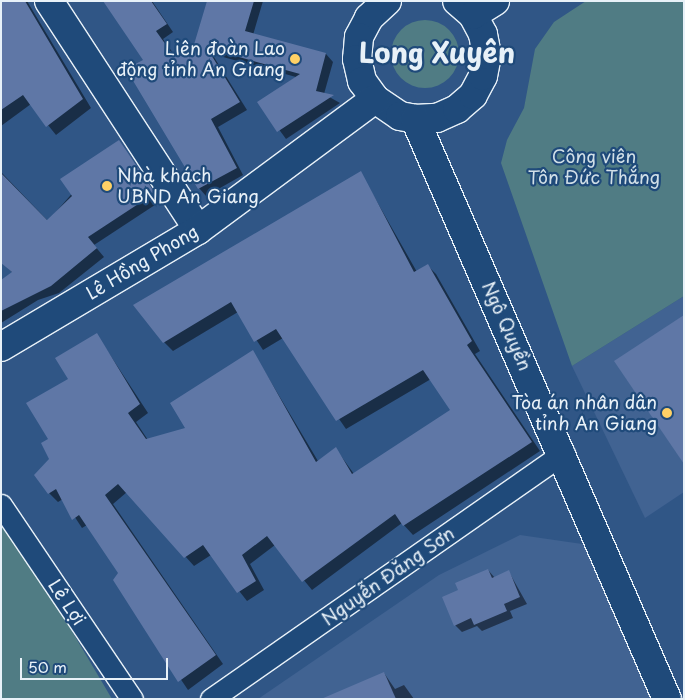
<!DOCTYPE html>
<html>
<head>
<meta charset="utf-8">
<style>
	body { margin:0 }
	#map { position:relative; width:685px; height:700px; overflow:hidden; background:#305686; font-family:"Playpen Sans",sans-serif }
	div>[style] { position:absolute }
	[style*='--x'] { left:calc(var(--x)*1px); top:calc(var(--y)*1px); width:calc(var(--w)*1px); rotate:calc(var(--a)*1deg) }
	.built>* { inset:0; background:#416392 }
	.green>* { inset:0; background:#507c84 }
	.round { border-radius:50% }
	.shadow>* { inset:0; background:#0007 }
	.building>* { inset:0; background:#5f77a6 }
	.roads { filter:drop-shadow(1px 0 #e8f1f8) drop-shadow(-1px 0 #e8f1f8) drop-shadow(0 1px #e8f1f8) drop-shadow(0 -1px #e8f1f8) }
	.street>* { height:21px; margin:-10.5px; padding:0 10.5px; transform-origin:10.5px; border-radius:10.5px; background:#1f4a7a }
	.secondary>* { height:28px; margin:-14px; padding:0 14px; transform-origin:14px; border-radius:14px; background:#1f4a7a }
	.dots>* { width:14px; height:14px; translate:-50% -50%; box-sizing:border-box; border:2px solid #1f4a7a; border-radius:50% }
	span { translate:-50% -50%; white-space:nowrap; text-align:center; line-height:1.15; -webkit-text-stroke:4.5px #1f4a7a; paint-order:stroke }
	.poi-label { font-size:18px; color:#e8f1f8 }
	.right { translate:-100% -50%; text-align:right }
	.left { translate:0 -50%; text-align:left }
	.park-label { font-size:18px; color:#d1dfe7 }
	.street-label { font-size:18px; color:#e8f1f8 }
	.town-label { font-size:28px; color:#e8f1f8; font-weight:700 }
	.frame { position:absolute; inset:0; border:2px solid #e8f1f8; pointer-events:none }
	.scale { position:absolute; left:20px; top:658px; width:148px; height:22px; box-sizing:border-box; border:2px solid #e8f1f8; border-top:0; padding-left:6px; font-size:15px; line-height:18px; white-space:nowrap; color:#e8f1f8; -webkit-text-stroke:4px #1f4a7a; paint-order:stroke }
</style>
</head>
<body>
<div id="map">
	<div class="built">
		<i style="clip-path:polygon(684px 296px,684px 492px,645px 518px,572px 366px)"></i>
		<i style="clip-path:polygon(520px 535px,589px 545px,655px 699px,258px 699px,439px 575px)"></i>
	</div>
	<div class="green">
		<i style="clip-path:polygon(586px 1px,684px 1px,684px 296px,572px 366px,501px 163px,507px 140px,524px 108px,535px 49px,554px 22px)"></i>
		<i class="round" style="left:391px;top:20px;width:68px;height:68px"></i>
		<i style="clip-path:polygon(1px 511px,112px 699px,1px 699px)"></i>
	</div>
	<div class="shadow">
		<i style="clip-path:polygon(1px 1px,27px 1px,91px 108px,56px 135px,31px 104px,1px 126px)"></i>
		<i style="clip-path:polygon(105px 1px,152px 1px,173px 32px,163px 39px,173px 53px,191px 59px,208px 1px,263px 1px,253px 35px,326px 54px,333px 62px,324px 94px,340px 103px,286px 139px,259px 102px,296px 77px,212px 54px,247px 110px,218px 127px,243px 175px,206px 196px,199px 188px,145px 60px)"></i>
		<i style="clip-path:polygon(118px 141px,161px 201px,94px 245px,104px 257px,59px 293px,38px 300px,1px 323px,1px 282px,13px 273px,1px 262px,1px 172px,48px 221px)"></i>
		<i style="clip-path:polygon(360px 172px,417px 272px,427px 265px,436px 274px,480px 351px,475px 354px,540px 451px,413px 535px,402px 523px,312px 590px,275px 545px,250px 564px,264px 590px,247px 601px,211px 555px,194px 566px,127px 492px,113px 504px,223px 664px,188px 690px,114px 580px,120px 573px,87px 525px,82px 528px,63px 499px,58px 502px,49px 493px,50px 440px,69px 380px,97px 335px,148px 413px,136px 422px,148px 440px,187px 429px,253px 352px,318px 461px,336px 449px,354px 474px,452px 410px,431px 379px,346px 429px,283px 338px,263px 350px,238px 312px,173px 351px,164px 342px)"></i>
		<i style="clip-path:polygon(488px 570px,495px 578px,509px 572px,527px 604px,510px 611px,513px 618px,482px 631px,477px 626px,462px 632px,455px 625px,460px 590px)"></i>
		<i style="clip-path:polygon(384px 673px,395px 689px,404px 685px,414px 699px,351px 699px)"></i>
	</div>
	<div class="building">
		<i style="clip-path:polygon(1px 1px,25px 1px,83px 99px,46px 127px,23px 95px,1px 110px)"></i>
		<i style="clip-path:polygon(103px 1px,151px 1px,167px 24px,156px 31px,171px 52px,186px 52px,190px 58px,207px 1px,254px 1px,245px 31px,326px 53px,316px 91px,334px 95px,277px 132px,257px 102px,300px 74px,207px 48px,240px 102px,211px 119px,237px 168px,198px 189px,126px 69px,143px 60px)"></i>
		<i style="clip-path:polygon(119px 140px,155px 193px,88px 237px,97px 248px,51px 286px,1px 311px,1px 280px,12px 272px,1px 263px,1px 173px,47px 220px,72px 196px,60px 179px)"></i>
		<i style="clip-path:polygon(361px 171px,414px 272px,428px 264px,472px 341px,467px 345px,532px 442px,403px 526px,395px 514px,302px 582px,267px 536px,242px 555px,256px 581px,237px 593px,203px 545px,184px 558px,118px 484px,105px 495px,216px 655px,178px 682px,113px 580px,118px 573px,79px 515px,72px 520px,56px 489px,48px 494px,34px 475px,49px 459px,41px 443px,48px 439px,26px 403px,68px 379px,55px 358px,97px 333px,140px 404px,128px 413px,146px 439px,185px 428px,170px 403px,253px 350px,316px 462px,336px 447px,352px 474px,450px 410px,423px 370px,336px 421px,276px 329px,254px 342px,231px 302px,163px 343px,133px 305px)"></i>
		<i style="clip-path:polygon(684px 315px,684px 464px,614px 361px)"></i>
		<i style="clip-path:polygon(488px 569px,492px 578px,509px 570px,520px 597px,504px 604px,507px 611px,474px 625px,471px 618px,454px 626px,442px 597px,458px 590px,455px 583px)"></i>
		<i style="clip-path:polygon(384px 672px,396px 699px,321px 699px)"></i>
	</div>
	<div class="roads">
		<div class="street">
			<i style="--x:1;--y:505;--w:234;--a:56"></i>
			<i style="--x:211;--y:699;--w:430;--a:-34.9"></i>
		</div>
		<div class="secondary">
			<i style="--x:49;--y:1;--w:273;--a:56.9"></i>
			<i style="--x:387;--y:1;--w:25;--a:137"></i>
			<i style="--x:369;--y:18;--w:21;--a:118"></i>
			<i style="--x:359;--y:37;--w:22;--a:95"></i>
			<i style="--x:357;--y:59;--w:23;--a:77"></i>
			<i style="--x:362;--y:81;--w:22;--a:54"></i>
			<i style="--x:375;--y:99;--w:30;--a:34"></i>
			<i style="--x:400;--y:116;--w:15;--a:11"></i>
			<i style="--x:415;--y:119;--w:22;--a:-3"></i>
			<i style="--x:437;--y:118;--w:22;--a:-24"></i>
			<i style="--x:457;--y:109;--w:21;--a:-41"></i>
			<i style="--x:473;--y:95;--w:21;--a:-62"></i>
			<i style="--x:483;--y:76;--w:21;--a:-79"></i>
			<i style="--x:487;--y:55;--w:21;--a:-101"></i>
			<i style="--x:483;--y:34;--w:21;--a:-118"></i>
			<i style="--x:473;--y:15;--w:21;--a:-139"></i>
			<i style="--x:473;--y:15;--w:26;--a:-32"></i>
			<i style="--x:415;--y:119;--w:632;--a:66.52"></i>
			<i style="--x:1;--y:347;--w:229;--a:-30.7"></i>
			<i style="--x:198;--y:230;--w:220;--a:-36.5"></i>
		</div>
	</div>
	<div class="dots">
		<i style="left:295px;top:59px;background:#ffd166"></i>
		<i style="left:107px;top:186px;background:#ffd166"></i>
		<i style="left:667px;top:413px;background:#ffd166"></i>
	</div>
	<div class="poi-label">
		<span class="right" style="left:285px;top:59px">Liên đoàn Lao<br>động tỉnh An Giang</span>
		<span class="left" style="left:117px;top:186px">Nhà khách<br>UBND An Giang</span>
		<span class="right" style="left:657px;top:413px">Tòa án nhân dân<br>tỉnh An Giang</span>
	</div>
	<div class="park-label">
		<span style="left:594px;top:167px">Công viên<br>Tôn Đức Thắng</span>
	</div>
	<div class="street-label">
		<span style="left:142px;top:262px;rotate:-31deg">Lê Hồng Phong</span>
		<span style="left:507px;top:326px;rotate:66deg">Ngô Quyền</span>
		<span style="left:388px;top:576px;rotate:-35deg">Nguyễn Đăng Sơn</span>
		<span style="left:67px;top:602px;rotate:56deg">Lê Lợi</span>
	</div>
	<div class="town-label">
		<span style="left:437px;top:52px">Long Xuyên</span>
	</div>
	<div class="frame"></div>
	<div class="scale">50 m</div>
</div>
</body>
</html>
